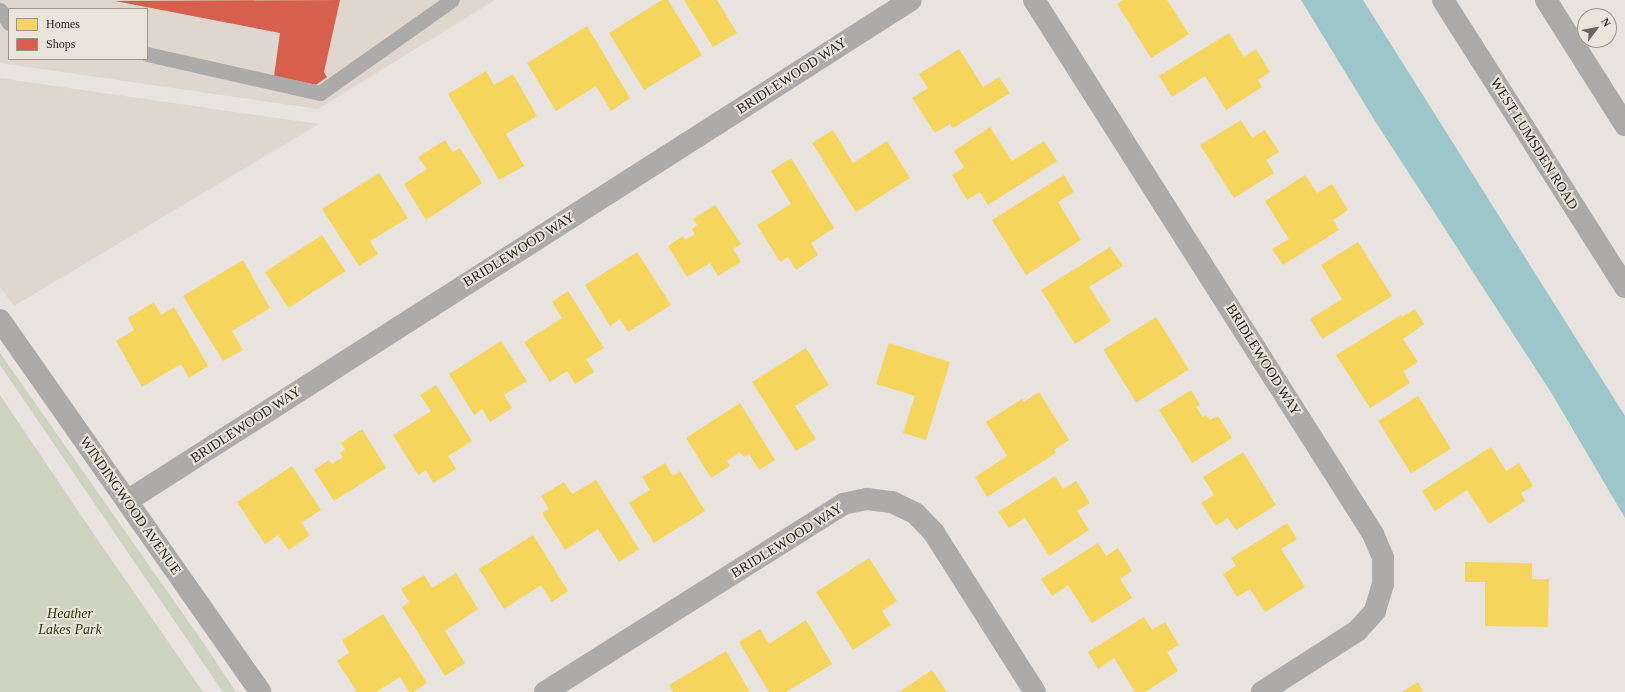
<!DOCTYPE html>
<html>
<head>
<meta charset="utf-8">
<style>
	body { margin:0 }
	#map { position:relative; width:1625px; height:692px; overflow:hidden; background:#e8e3de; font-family:"Times New Roman",serif }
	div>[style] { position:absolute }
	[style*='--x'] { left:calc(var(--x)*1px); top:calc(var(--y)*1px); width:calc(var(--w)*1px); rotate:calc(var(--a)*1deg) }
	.built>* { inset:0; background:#dfd7cd }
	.green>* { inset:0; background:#cdd3be }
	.water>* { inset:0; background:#9dc6ca }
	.homes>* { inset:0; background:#f6d55c; transform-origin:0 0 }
	.shops>* { inset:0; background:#d6604d }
	.lane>* { height:15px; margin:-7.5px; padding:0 7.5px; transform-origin:7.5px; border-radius:7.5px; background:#adaba9 }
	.street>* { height:22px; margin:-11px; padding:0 11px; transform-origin:11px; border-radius:11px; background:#adaba9 }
	.secondary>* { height:22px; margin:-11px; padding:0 11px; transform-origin:11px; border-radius:11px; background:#acaaa8 }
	span { translate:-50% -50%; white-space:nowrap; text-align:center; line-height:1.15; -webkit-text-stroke:4px #ebe4db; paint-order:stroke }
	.street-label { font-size:14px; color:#25221f }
	.park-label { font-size:14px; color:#2a3a08; font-style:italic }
	.legend { position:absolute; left:8px; top:8px; width:140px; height:52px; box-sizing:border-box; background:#ebe4db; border:1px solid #9c9690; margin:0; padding:5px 7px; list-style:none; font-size:12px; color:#25221f }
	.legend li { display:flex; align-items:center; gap:8px; height:20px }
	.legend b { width:20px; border:1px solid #9c9690 }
	.north { position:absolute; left:1577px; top:8px; width:40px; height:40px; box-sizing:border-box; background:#ebe4db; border:1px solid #9c9690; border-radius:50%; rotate:58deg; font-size:11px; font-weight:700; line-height:16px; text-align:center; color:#25221f }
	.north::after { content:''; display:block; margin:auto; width:14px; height:18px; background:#696662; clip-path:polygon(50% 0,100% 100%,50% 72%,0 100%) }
</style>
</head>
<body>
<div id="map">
	<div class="built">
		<i style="clip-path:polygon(evenodd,0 0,495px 0,318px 109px,0 63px,0 0,9px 9px,147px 9px,147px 59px,9px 59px,9px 9px)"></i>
		<i style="clip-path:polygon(0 78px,319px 124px,14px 306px,0 287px)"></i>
	</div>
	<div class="green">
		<i style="clip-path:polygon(0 353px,207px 648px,236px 692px,223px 692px,0 365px)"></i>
		<i style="clip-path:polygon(0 395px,95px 536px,203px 692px,0 692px)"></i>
	</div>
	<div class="water">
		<i style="clip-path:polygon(1301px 0,1363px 0,1625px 416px,1625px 518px,1552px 394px,1375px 121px)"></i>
	</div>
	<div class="homes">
		<i style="clip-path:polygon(662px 0,668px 0,702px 55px,644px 90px,609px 33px)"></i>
		<i style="clip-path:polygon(684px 0,717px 0,737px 33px,713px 47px)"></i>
		<i style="clip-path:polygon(1123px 0,1167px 0,1189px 34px,1151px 58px,1117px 4px)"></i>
		<i style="clip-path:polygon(587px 26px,630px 98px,611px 111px,596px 86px,556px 111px,527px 63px)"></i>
		<i style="clip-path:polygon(1229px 33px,1244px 57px,1256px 49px,1270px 72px,1258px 80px,1262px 87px,1226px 110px,1205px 76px,1172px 97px,1159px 76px)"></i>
		<i style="clip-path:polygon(959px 49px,983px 87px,999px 77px,1010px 93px,953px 128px,950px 124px,935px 133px,912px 98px,928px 88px,919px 74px)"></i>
		<i style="clip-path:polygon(486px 71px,494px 85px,513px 74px,537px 116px,506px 134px,524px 166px,499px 180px,448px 94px)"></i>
		<i style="clip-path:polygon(1241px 120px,1252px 138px,1265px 130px,1279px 152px,1266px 160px,1274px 173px,1234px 198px,1200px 145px)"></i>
		<i style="clip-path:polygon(990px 127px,1012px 161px,1044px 141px,1057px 161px,988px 205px,980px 192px,967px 200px,952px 175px,964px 167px,954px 151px)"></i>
		<i style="clip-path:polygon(833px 130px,853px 163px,887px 141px,910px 178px,856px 212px,812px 143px)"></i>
		<i style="clip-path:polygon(445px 140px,453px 152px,460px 148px,482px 183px,426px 220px,404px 184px,427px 169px,418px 157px)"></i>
		<i style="clip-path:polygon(791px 158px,834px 228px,811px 243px,818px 255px,796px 270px,788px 257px,780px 262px,757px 225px,791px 204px,771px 171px)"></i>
		<i style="clip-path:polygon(379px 173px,408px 218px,370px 241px,378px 254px,359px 266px,322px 209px)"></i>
		<i style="clip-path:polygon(1064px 175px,1074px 192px,1058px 202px,1081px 240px,1026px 275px,992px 220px)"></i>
		<i style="clip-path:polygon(1305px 175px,1317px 193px,1332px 184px,1348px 210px,1333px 220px,1339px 230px,1283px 265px,1272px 249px,1289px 239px,1265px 201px)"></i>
		<i style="clip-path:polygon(715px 205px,741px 244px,733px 249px,741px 262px,718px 276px,710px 263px,687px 277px,668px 246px,683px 236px,685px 240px,695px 234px,692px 229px,697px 225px,693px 219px)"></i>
		<i style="left:322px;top:235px;width:43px;height:68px;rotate:57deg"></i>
		<i style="clip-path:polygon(1358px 242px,1392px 296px,1322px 339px,1310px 319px,1342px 299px,1321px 265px)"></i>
		<i style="clip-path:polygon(1110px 247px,1123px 266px,1089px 287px,1111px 321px,1075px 344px,1041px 290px)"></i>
		<i style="clip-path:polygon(637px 252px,671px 305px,628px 332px,620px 319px,610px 326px,585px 285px)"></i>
		<i style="clip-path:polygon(243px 260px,270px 308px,232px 331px,243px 350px,223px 361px,183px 296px)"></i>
		<i style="clip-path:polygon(568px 291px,604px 348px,586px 359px,594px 372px,575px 384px,567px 371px,550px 382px,524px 342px,562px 318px,552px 302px)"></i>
		<i style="clip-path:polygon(154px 302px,161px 315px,174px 307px,208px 366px,189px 378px,181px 364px,142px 387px,116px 341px,134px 330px,128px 318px)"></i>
		<i style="clip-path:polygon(1415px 309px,1424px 324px,1403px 339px,1418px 362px,1403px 371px,1410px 383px,1370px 408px,1336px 355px,1401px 315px,1402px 317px)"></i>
		<i style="left:1156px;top:317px;width:62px;height:62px;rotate:58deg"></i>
		<i style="clip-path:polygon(501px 341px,527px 381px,504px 395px,512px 408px,490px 422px,482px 409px,474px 415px,449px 374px)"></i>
		<i style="clip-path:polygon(889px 343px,950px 362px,926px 440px,903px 433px,915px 396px,876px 384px)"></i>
		<i style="clip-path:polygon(806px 348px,829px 385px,795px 406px,816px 439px,796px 451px,752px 382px)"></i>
		<i style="clip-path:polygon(436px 385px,472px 441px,448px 456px,456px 469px,433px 483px,426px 470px,418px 475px,393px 435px,431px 411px,420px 395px)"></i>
		<i style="clip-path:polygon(1191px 390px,1200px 405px,1196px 407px,1203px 417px,1206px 415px,1210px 420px,1218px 416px,1232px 438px,1192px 463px,1159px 410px)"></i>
		<i style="clip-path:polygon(1039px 392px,1069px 440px,1054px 450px,1056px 453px,987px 497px,975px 477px,1007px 456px,986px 422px,1022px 399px,1024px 402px)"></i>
		<i style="left:1418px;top:396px;width:62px;height:47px;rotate:58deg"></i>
		<i style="clip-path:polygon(740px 403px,775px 460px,759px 470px,749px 454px,744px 457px,740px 452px,727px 461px,730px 466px,711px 478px,686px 438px)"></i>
		<i style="clip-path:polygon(362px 429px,386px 468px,334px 501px,314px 470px,329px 460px,332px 464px,343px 457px,340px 453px,345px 450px,341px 443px)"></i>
		<i style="clip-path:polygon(1491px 447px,1506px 471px,1519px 463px,1533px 486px,1521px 493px,1525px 501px,1489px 524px,1467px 490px,1435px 511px,1422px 491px)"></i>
		<i style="clip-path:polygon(1243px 452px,1276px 505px,1236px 530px,1228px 518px,1216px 526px,1201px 503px,1214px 495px,1203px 477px)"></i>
		<i style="clip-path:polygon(665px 463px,673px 476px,680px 471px,705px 511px,654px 543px,629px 503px,650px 490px,642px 477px)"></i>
		<i style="clip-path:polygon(292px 466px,321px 510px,301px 523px,310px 535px,289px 550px,278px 535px,265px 544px,237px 502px)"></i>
		<i style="clip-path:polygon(1055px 476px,1063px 489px,1076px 481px,1090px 503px,1077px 511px,1089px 530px,1049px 556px,1025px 518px,1009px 528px,998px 512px)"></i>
		<i style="clip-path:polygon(596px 480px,639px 549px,619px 562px,598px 529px,565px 550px,542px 513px,549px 509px,541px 496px,564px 482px,572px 494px)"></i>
		<i style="clip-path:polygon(1287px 523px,1297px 539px,1281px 549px,1305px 587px,1265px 612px,1250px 589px,1237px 597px,1223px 574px,1236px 566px,1231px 558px)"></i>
		<i style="clip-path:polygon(533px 535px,568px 591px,552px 602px,541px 585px,504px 609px,479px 569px)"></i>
		<i style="clip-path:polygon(1098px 543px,1106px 556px,1118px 548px,1132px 571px,1120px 579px,1132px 598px,1092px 623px,1068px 585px,1052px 596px,1041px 579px)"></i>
		<i style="clip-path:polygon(869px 558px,897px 601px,882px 611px,891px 625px,853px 650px,816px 592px)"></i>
		<i style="clip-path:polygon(1465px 562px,1532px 563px,1532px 579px,1549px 579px,1548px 627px,1485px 626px,1485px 582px,1465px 582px)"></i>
		<i style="clip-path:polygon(456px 573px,478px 609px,445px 631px,465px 663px,445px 676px,402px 607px,409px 602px,401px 589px,424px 575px,432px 588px)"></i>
		<i style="clip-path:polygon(383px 614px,427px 683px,413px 692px,409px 692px,400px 677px,376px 692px,357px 692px,337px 661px,349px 653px,342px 640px)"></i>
		<i style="clip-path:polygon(1144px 617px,1152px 630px,1165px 622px,1179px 645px,1167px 652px,1178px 671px,1145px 692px,1135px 692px,1114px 658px,1098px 669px,1088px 652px)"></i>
		<i style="clip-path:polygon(806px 620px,832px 664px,786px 692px,769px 692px,739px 642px,760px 629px,769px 644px)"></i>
		<i style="clip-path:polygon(726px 651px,750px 692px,673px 692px,669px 685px)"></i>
		<i style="clip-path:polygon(932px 670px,947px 692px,899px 692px)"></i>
		<i style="clip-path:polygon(1418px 682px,1423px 692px,1402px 692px)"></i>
	</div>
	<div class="shops">
		<i style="clip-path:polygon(340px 0,324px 72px,327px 77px,316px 85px,274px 76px,280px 33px,115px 1px)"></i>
	</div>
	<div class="lane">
		<i style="--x:0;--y:10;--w:16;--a:55"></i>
		<i style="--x:147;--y:54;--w:177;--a:12.7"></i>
		<i style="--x:320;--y:93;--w:161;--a:-35.2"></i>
	</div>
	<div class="street">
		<i style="--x:1034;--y:0;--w:633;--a:57.59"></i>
		<i style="--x:1373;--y:534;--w:26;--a:67"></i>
		<i style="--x:1383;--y:558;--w:26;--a:90"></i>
		<i style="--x:1383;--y:584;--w:28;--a:107"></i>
		<i style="--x:1375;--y:611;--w:27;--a:132"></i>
		<i style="--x:1357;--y:631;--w:113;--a:147.3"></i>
		<i style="--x:127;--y:501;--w:930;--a:-32.58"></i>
		<i style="--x:545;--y:692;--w:352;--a:-32.2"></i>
		<i style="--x:843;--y:504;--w:25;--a:-12"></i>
		<i style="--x:867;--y:499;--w:25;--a:7"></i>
		<i style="--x:892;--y:502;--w:25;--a:26"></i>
		<i style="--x:915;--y:513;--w:28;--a:46"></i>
		<i style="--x:934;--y:533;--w:188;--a:57.6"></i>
	</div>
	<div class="secondary">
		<i style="--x:1443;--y:0;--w:340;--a:57.6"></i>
		<i style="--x:1546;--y:0;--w:148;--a:57.7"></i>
		<i style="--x:0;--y:320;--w:454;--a:55"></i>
	</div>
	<div class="street-label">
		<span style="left:792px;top:76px;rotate:-33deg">BRIDLEWOOD WAY</span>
		<span style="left:1534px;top:144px;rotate:58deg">WEST LUMSDEN ROAD</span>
		<span style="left:519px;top:250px;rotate:-32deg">BRIDLEWOOD WAY</span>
		<span style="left:1263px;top:360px;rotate:58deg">BRIDLEWOOD WAY</span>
		<span style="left:246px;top:425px;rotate:-33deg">BRIDLEWOOD WAY</span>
		<span style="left:130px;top:506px;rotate:55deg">WINDINGWOOD AVENUE</span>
		<span style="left:787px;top:541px;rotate:-32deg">BRIDLEWOOD WAY</span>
	</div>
	<div class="park-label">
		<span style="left:70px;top:622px">Heather<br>Lakes Park</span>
	</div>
	<ul class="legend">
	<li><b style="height:11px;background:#f6d55c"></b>Homes</li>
	<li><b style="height:11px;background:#d6604d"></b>Shops</li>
	</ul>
	<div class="north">N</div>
</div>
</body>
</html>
